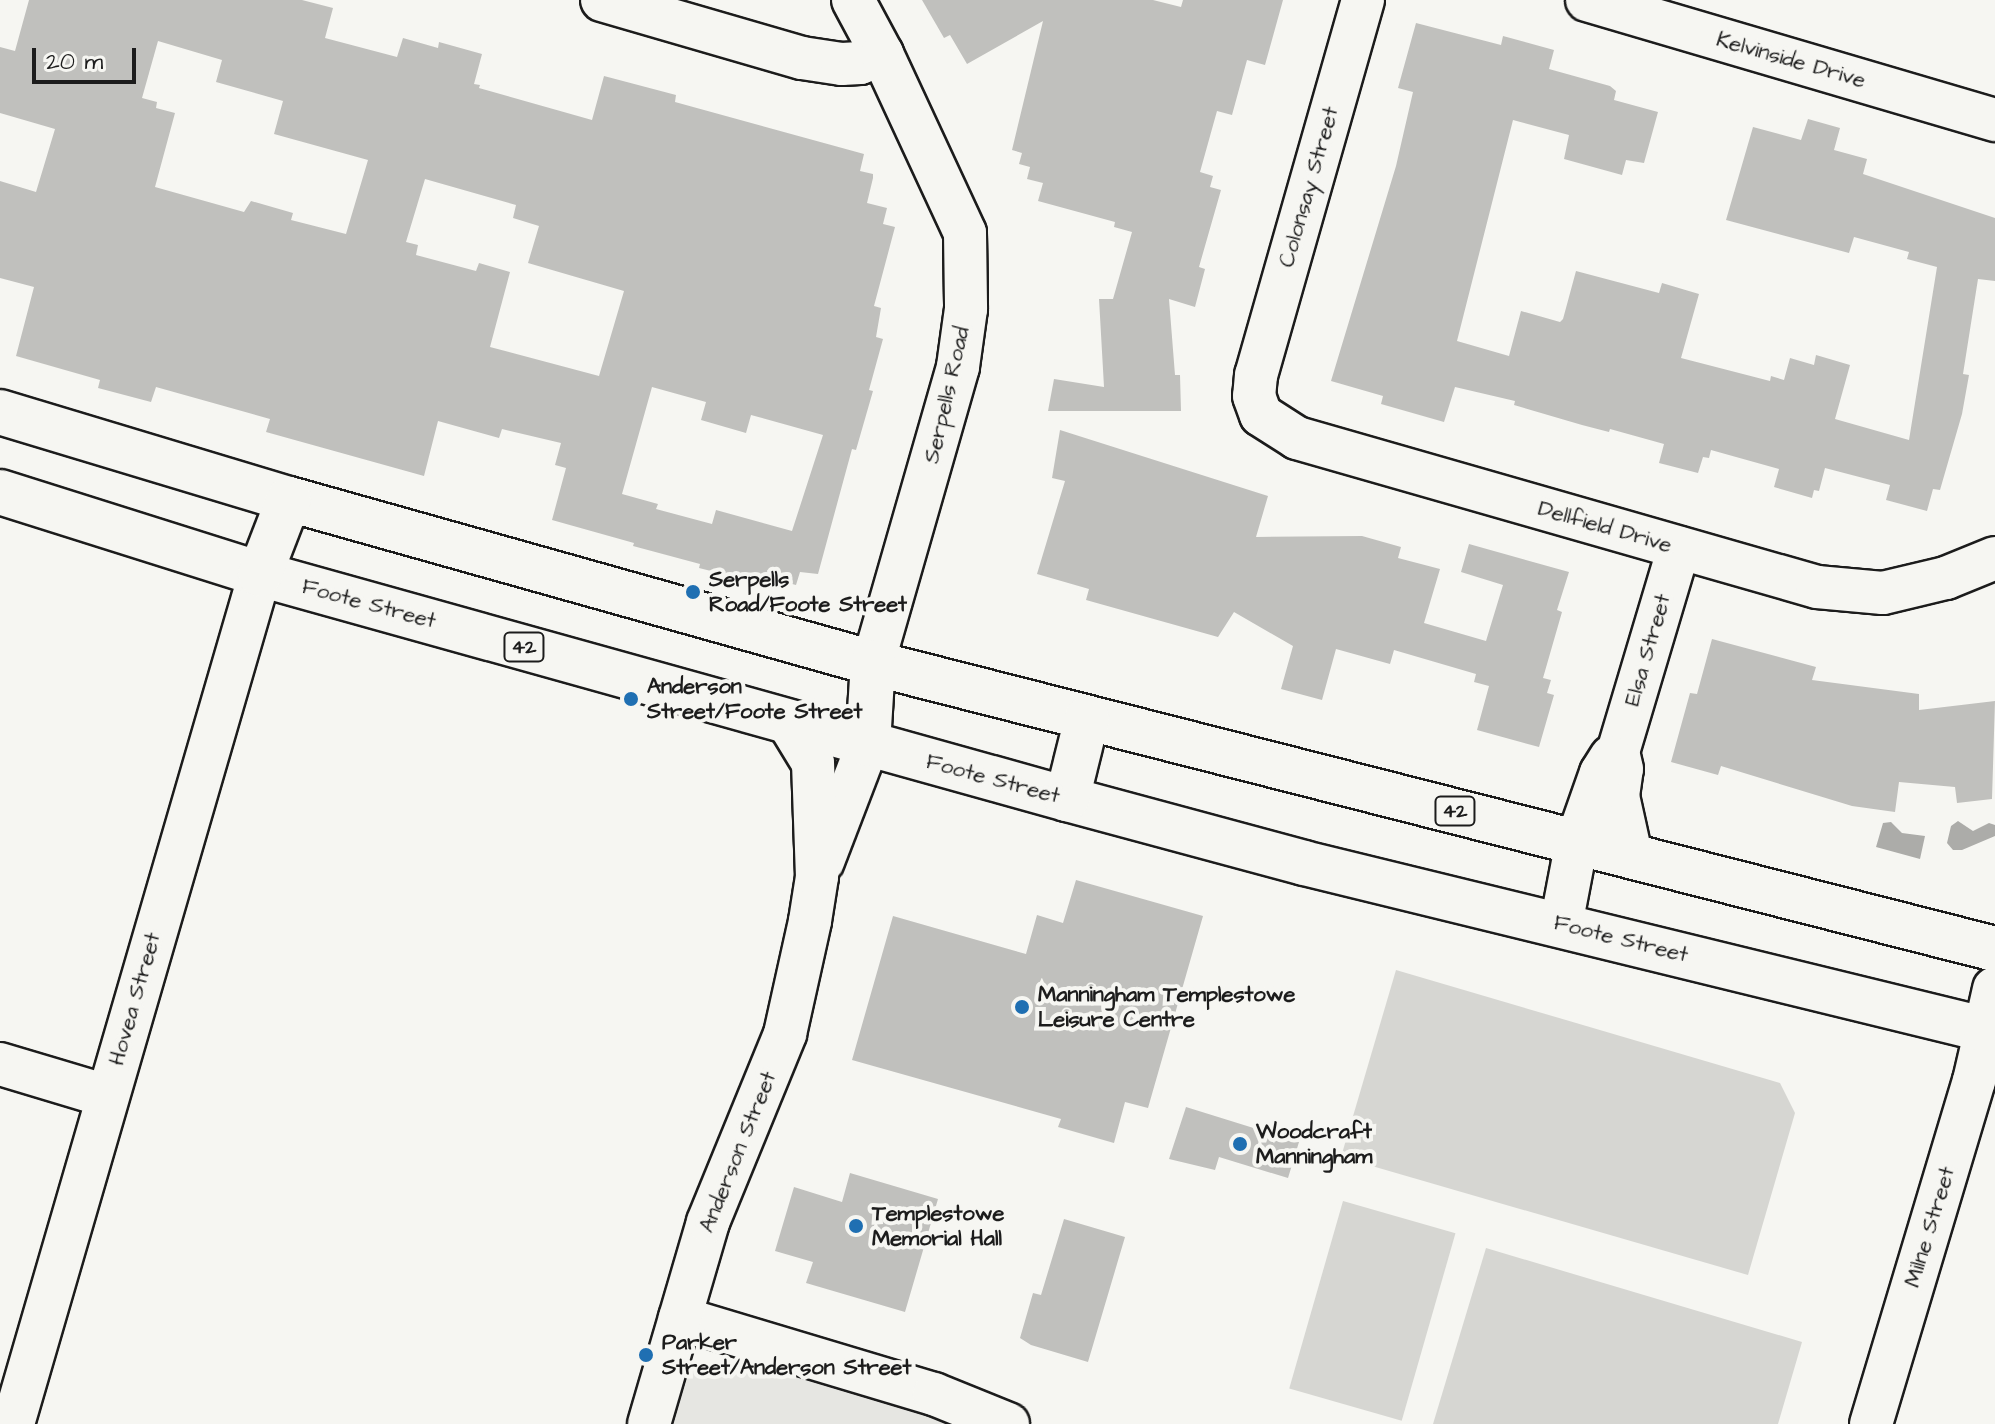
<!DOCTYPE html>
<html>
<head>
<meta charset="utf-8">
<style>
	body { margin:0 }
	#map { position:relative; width:1995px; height:1424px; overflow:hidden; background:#f6f6f2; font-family:"Architects Daughter",sans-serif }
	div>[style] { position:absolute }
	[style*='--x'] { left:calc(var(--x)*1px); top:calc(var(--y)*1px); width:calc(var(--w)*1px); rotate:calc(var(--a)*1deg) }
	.built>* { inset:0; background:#e6e6e2 }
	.green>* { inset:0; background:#d6d6d2; transform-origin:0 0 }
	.water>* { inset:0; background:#acaca9 }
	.building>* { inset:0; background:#c0c0bd }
	.roads { filter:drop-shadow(2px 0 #1c1c1c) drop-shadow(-2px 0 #1c1c1c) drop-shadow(0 2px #1c1c1c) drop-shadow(0 -2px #1c1c1c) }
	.street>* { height:42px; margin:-21px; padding:0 21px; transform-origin:21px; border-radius:21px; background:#f6f6f2 }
	.primary>* { height:44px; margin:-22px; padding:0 22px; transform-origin:22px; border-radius:22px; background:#f6f6f2 }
	.dots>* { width:22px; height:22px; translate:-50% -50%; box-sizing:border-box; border:4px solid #f6f6f2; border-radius:50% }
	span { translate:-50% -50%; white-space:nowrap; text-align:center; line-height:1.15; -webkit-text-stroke:8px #f6f6f2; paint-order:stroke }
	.shield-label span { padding:2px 6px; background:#f6f6f2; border:2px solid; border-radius:6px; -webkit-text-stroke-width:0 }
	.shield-label { font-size:20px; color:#1c1c1c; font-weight:700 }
	.street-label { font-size:22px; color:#1c1c1c }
	.poi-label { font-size:22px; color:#1c1c1c; font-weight:700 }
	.left { translate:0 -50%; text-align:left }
	.scale { position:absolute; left:32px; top:48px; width:104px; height:36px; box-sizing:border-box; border:4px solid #1c1c1c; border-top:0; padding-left:10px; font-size:24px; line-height:28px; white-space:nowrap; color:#1c1c1c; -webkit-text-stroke:6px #f6f6f2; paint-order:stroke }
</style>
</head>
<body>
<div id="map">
	<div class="built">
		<i style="clip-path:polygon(724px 1360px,763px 1364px,944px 1418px,954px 1424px,669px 1424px,686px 1378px,694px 1370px)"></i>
	</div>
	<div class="green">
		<i style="clip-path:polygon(1396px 970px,1780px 1083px,1795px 1113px,1748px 1275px,1341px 1157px)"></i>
		<i style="left:1343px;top:1201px;width:117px;height:195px;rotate:16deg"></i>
		<i style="clip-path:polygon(1486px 1248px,1802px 1342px,1778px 1424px,1433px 1424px)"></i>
	</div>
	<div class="water">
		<i style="clip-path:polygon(1958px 821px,1973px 831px,1989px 823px,1995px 825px,1995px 836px,1962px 850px,1953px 850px,1947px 843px,1951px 826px)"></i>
		<i style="clip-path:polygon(1891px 822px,1902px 833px,1925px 836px,1920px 859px,1876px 847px,1883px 823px)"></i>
	</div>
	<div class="building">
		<i style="clip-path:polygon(evenodd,29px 0,302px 0,333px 8px,325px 38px,397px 57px,403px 38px,438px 48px,439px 42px,482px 54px,474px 84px,480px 85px,479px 88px,592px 120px,604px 76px,676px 95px,675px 102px,864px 154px,860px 171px,873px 174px,873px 178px,867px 203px,887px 208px,883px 224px,895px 227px,874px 306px,881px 308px,876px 337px,883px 339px,869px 390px,873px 391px,856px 450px,852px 449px,818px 574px,800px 572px,796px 585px,761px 576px,759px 583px,699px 568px,700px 564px,633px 546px,634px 543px,552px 520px,566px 468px,555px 465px,561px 443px,502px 429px,499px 438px,438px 421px,424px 476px,266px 432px,270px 419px,156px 387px,151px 402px,98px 388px,100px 380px,16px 356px,34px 287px,0 278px,0 181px,36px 192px,55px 129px,0 113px,0 47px,15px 51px,29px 0,158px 41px,222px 60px,216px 82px,283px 101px,274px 134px,368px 160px,346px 234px,291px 220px,293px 213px,251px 201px,244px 212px,155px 187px,175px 113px,156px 108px,157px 102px,142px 98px,158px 41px,29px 0,425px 179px,516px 205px,513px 218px,539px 226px,528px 263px,624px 291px,599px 376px,490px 347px,510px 272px,479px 263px,476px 271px,416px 255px,418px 245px,406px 242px,425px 179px,29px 0,652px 387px,706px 402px,701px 420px,746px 433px,751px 415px,823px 435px,792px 531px,716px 510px,712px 524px,656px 509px,658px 504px,622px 494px,652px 387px)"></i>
		<i style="clip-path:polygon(922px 0,1153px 0,1181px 7px,1183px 0,1283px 0,1265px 65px,1247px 60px,1232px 115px,1217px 111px,1200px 172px,1213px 176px,1210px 187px,1221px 190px,1199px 267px,1205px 269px,1195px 307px,1169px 299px,1175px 375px,1180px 375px,1181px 411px,1048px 411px,1054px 379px,1104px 387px,1099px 299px,1113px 299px,1132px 232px,1114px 227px,1115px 222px,1038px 201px,1043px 183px,1027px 179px,1030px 167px,1019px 164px,1022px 153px,1012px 150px,1043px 21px,967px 64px,950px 35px,944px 38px)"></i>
		<i style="clip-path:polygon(1416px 23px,1501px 45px,1503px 36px,1554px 50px,1549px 69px,1610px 86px,1616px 91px,1614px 100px,1658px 112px,1644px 163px,1626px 160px,1622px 175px,1564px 159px,1569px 135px,1513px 120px,1457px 341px,1509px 356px,1521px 311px,1560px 322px,1563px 319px,1576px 271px,1659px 293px,1662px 283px,1699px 294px,1681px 358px,1770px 381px,1771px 376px,1784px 380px,1790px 358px,1814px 365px,1816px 355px,1850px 365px,1835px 419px,1909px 440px,1937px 267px,1907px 259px,1909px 252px,1854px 237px,1849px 253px,1726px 220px,1753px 127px,1801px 140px,1808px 119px,1840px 128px,1834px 150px,1867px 159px,1863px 174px,1995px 218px,1995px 281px,1978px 279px,1963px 374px,1969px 375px,1962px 414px,1940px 490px,1933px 489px,1927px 511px,1886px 500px,1890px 485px,1825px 468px,1819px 491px,1814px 490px,1812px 498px,1774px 487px,1779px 469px,1711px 450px,1709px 458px,1703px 457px,1698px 473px,1659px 463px,1664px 444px,1610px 429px,1609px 432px,1582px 425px,1514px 405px,1515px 401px,1455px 387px,1444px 422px,1381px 404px,1383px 396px,1331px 381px,1396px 166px,1413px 92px,1398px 88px)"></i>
		<i style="clip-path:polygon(1060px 430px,1268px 496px,1256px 537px,1362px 536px,1401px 547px,1398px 558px,1440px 569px,1424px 623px,1486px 641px,1503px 585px,1461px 572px,1469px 544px,1569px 572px,1557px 610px,1562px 612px,1543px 678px,1551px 680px,1547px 693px,1554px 695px,1539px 747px,1477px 730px,1489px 686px,1474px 682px,1476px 674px,1394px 650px,1390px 664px,1336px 649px,1322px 700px,1281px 689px,1293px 646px,1234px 612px,1218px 637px,1086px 600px,1089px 589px,1037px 574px,1065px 481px,1052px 478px)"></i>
		<i style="clip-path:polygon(1712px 639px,1816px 667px,1812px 680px,1919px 694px,1919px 710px,1995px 701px,1992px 799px,1957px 803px,1955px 787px,1899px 782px,1895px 812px,1852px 806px,1721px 766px,1718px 775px,1671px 762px,1690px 693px,1697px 694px)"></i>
		<i style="clip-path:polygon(1076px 880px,1203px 916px,1148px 1108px,1125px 1102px,1114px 1143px,1058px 1127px,1061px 1119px,852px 1060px,893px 916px,1026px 954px,1037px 915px,1063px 923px)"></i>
		<i style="clip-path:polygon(1186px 1107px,1299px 1142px,1288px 1178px,1219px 1157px,1215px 1170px,1169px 1159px)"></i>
		<i style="clip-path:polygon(850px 1173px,938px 1199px,905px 1312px,806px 1283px,813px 1262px,775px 1251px,794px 1187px,842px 1202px)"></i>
		<i style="clip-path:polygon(1064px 1219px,1125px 1237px,1088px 1362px,1031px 1345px,1020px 1338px,1033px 1293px,1041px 1295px)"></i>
	</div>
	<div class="roads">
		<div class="street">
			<i style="--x:602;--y:0;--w:208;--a:16.2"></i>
			<i style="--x:802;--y:58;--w:40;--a:8.5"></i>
			<i style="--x:842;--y:64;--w:18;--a:-3"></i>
			<i style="--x:860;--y:63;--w:24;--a:-22"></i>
			<i style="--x:853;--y:0;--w:61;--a:61.8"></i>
			<i style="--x:882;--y:54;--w:197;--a:65.1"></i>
			<i style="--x:965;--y:233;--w:76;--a:89.2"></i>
			<i style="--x:966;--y:309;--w:59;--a:97.9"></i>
			<i style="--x:958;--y:367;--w:308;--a:106"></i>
			<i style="--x:1363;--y:0;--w:390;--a:105.9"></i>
			<i style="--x:1256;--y:375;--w:21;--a:95"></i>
			<i style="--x:1254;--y:396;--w:20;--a:70"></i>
			<i style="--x:1261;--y:415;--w:43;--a:32.6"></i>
			<i style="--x:1297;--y:438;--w:541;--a:15.99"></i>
			<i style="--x:1817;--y:587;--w:66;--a:5.2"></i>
			<i style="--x:1883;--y:593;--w:65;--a:-13.4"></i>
			<i style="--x:1946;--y:578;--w:53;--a:-22.2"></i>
			<i style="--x:1587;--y:0;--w:425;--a:16.4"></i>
			<i style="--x:1631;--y:855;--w:60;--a:-102.4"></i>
			<i style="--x:1618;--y:796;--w:27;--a:-82"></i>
			<i style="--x:1622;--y:769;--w:17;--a:-103"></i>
			<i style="--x:1618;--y:752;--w:213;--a:-73.4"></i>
			<i style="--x:823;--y:861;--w:125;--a:-69"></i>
			<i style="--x:1561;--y:925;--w:86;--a:-79.2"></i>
			<i style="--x:1577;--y:841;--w:72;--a:-70.6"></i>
			<i style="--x:1601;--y:773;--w:19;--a:-58"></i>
			<i style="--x:0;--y:1064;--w:112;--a:16.7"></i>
			<i style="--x:680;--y:1318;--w:265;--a:16.7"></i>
			<i style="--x:934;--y:1394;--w:80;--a:22.1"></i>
			<i style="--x:13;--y:1424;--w:885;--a:-73.8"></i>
			<i style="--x:649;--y:1424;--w:210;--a:-73.7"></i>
			<i style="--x:708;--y:1222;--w:203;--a:-67.7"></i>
			<i style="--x:785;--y:1034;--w:116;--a:-77.5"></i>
			<i style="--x:810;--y:921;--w:45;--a:-81"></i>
			<i style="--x:817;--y:877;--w:114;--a:-92"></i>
			<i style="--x:813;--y:763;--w:48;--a:-121.4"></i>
			<i style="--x:1871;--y:1424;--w:358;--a:-73.3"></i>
			<i style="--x:1974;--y:1081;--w:53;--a:-77"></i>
		</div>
		<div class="primary">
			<i style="--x:0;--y:412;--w:302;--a:16.8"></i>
			<i style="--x:289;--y:499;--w:607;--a:15.69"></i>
			<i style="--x:873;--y:663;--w:1158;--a:14.3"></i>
			<i style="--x:0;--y:492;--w:273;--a:17.5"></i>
			<i style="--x:260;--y:574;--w:838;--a:15.58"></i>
			<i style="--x:1067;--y:799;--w:245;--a:15.1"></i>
			<i style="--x:1304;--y:863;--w:711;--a:13.74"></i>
			<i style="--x:260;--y:574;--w:80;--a:-68.9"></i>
			<i style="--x:868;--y:744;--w:81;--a:-86.5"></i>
			<i style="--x:1067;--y:799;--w:83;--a:-76.1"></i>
			<i style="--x:1986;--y:1029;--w:41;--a:-77.3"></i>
		</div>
	</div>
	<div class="dots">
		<i style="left:693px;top:592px;background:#1f6fb2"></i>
		<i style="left:631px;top:699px;background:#1f6fb2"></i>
		<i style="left:1022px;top:1007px;background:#1f6fb2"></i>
		<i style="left:1240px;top:1144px;background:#1f6fb2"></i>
		<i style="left:856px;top:1226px;background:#1f6fb2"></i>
		<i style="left:646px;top:1355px;background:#1f6fb2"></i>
	</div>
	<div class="shield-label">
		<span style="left:524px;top:647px">42</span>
		<span style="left:1455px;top:811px">42</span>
	</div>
	<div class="street-label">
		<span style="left:1791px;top:60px;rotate:16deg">Kelvinside Drive</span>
		<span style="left:1309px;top:187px;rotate:-74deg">Colonsay Street</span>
		<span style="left:947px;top:395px;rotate:-77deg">Serpells Road</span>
		<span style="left:1605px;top:527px;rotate:16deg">Dellfield Drive</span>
		<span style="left:369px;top:604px;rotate:15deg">Foote Street</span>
		<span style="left:1648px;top:650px;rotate:-74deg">Elsa Street</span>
		<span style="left:993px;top:779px;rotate:15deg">Foote Street</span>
		<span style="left:1621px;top:939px;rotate:14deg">Foote Street</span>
		<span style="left:135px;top:999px;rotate:-74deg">Hovea Street</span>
		<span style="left:738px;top:1152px;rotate:-68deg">Anderson Street</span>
		<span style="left:1930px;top:1227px;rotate:-73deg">Milne Street</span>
	</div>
	<div class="poi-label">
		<span class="left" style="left:709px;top:592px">Serpells<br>Road/Foote Street</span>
		<span class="left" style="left:647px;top:699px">Anderson<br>Street/Foote Street</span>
		<span class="left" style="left:1038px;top:1007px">Manningham Templestowe<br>Leisure Centre</span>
		<span class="left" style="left:1256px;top:1144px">Woodcraft<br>Manningham</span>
		<span class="left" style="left:872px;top:1226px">Templestowe<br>Memorial Hall</span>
		<span class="left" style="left:662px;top:1355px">Parker<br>Street/Anderson Street</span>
	</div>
	<div class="scale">20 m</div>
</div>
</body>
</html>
